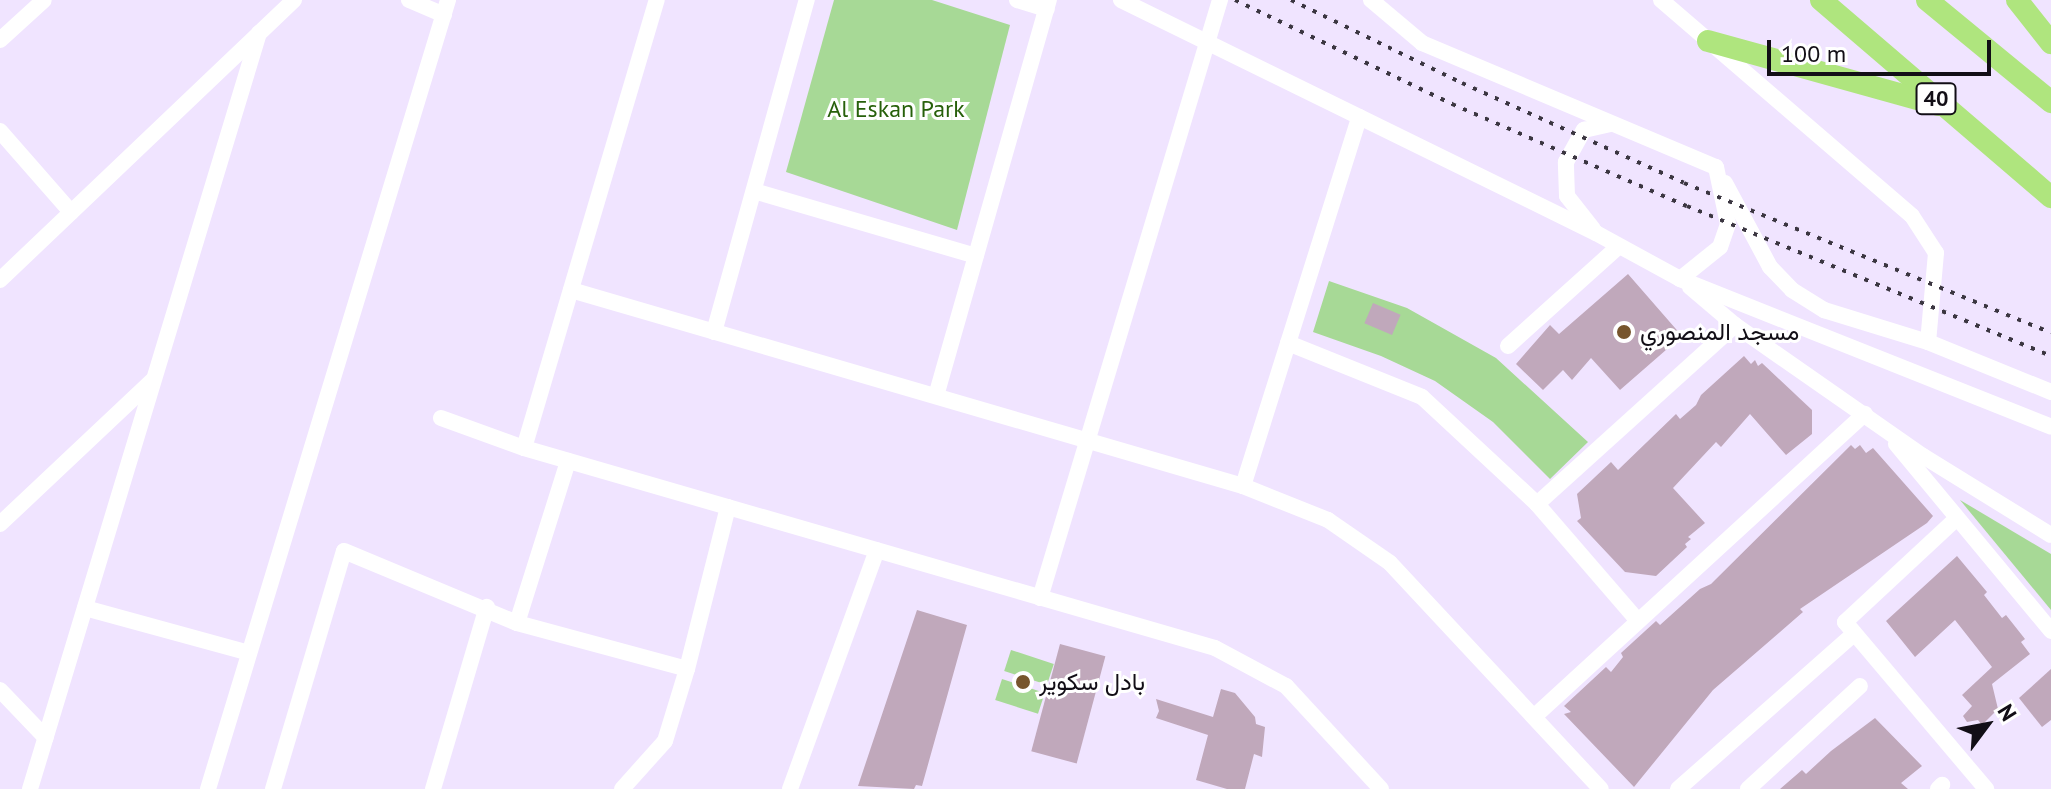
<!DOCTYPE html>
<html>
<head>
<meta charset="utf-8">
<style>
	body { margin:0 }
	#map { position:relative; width:2051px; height:789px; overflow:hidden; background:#f0e4ff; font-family:"PT Sans",Vazirmatn,sans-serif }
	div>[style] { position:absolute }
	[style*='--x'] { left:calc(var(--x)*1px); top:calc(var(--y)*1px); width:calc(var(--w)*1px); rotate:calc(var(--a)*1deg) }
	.green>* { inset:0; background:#a7d996; transform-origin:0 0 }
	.building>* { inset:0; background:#c0a8bb; transform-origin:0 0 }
	.minor>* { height:16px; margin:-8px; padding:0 8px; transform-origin:8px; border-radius:8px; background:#fff }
	.highway>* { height:22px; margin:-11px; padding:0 11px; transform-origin:11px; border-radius:11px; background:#afe57e }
	.rail>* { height:4px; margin-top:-2px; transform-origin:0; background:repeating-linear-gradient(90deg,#3b3641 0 4px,transparent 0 12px) }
	.dots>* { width:22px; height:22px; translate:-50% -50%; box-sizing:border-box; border:4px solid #fff; border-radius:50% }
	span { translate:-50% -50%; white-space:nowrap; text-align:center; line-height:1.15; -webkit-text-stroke:6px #fff; paint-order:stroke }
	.shield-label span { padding:2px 6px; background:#fff; border:2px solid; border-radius:6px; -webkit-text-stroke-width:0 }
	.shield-label { font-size:22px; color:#120e16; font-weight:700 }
	.park-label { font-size:24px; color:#27600b }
	.poi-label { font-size:24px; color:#120e16 }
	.left { translate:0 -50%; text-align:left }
	.north { position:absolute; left:1947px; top:685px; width:80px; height:80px; -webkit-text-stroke:6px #fff; paint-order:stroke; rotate:58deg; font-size:22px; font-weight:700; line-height:32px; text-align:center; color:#120e16 }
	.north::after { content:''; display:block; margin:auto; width:28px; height:36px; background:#120e16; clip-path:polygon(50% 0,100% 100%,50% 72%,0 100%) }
	.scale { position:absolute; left:1767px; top:40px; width:224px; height:36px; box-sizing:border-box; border:4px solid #120e16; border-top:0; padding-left:10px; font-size:24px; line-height:28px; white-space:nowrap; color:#120e16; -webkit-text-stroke:6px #fff; paint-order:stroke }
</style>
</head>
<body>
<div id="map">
	<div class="green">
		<i style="clip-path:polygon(834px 0,932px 0,1010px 25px,957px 230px,786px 172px)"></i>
		<i style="clip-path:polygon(1329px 281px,1407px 308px,1496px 358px,1588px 442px,1550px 479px,1493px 422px,1435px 381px,1381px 356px,1313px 332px)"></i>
		<i style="clip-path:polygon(1960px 500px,2051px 554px,2051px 610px)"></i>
		<i style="left:1011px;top:650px;width:45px;height:22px;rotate:18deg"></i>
		<i style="left:1002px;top:679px;width:45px;height:22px;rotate:18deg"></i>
	</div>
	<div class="building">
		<i style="clip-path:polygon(1628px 274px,1682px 336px,1620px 390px,1591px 358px,1572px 380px,1563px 370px,1543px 390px,1516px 364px,1550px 325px,1559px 334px)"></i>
		<i style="left:1373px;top:303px;width:30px;height:22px;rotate:23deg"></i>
		<i style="clip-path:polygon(1744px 356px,1751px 364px,1755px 360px,1758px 366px,1762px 363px,1812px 410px,1812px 434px,1786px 455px,1750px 414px,1721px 447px,1716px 442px,1673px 488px,1705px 523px,1688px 537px,1691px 539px,1685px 544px,1687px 547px,1656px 576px,1625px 572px,1577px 521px,1581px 518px,1577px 494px,1611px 462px,1618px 470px,1676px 414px,1680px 419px,1696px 405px,1701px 395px)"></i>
		<i style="clip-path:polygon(1851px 445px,1855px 449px,1860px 445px,1866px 453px,1873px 448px,1933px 516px,1927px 523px,1800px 609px,1803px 612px,1713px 690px,1634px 787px,1564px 714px,1571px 712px,1564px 706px,1606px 667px,1611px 672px,1623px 657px,1621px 653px,1656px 621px,1660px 625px,1700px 589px,1711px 584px)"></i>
		<i style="clip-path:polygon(1957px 556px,1987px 592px,1984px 595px,2002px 618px,2006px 615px,2025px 639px,2021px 642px,2030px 654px,1992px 684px,1998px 709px,1982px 725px,1978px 720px,1967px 722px,1963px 716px,1972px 706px,1962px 695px,1992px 667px,1955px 620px,1915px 657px,1886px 621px)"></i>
		<i style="clip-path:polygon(917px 610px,967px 625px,922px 786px,916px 785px,914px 789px,858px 786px)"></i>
		<i style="left:1060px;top:644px;width:47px;height:111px;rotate:15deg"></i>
		<i style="clip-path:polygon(2051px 669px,2051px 720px,2042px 727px,2019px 698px)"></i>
		<i style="clip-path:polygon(1221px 689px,1235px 693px,1255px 717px,1256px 724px,1265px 727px,1262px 757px,1254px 754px,1245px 789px,1227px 789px,1196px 780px,1208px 735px,1156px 718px,1159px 711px,1156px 699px,1213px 717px)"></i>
		<i style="clip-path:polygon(1875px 718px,1922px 766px,1901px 783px,1908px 789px,1780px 789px,1802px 770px,1806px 774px,1831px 751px)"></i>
	</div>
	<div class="minor">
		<i style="--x:409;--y:0;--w:38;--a:23"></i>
		<i style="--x:1017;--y:0;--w:31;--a:17"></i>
		<i style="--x:1121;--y:0;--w:529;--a:26.13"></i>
		<i style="--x:1596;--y:233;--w:96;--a:28.7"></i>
		<i style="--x:1680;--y:279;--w:399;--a:21.7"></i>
		<i style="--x:1371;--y:0;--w:67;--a:40.1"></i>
		<i style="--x:1422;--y:43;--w:319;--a:22.9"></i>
		<i style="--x:1716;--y:167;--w:58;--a:78.1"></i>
		<i style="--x:1728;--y:224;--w:24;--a:109"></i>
		<i style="--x:1720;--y:247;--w:51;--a:141.3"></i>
		<i style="--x:1661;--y:0;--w:331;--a:40.7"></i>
		<i style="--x:1912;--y:216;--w:44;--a:57"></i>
		<i style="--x:1936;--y:253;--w:89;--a:95.1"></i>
		<i style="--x:0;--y:40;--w:59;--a:-42.3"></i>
		<i style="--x:0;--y:131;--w:108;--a:48.8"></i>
		<i style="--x:1725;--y:183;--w:95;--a:61.8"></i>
		<i style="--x:1770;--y:267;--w:32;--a:46"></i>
		<i style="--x:1792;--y:290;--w:38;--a:32"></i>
		<i style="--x:1824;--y:310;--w:109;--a:17.1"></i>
		<i style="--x:1928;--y:342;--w:133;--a:22.1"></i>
		<i style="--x:754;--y:191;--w:231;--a:16.3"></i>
		<i style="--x:1593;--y:229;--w:42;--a:-128.2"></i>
		<i style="--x:1567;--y:196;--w:34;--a:-92"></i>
		<i style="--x:1566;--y:162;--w:37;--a:-61"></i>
		<i style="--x:1584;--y:130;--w:26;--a:-13"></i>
		<i style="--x:0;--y:280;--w:406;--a:-43.6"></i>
		<i style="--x:1690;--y:287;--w:59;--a:40.2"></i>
		<i style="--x:1735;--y:325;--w:229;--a:34.9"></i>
		<i style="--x:1923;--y:456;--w:150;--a:31.7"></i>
		<i style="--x:571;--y:290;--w:700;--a:16.26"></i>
		<i style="--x:1243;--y:486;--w:92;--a:21.8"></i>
		<i style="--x:1328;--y:520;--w:75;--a:34.7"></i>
		<i style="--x:1390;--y:563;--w:309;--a:47"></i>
		<i style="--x:714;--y:332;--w:345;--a:-74.4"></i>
		<i style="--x:1288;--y:343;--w:144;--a:21.9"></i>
		<i style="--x:1422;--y:397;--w:157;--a:42.9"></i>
		<i style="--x:1537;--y:504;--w:153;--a:49.2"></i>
		<i style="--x:1508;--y:346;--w:149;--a:-42"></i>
		<i style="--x:936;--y:396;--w:412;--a:-74.1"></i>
		<i style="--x:441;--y:418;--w:88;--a:19.9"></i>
		<i style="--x:524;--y:448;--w:719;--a:16.14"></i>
		<i style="--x:1215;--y:648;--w:81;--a:28.2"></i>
		<i style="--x:1286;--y:686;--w:140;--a:47.3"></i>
		<i style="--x:1896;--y:444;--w:243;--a:50.3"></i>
		<i style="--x:524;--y:448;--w:467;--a:-73.5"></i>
		<i style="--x:1243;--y:486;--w:387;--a:-72.5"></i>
		<i style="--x:1537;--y:504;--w:267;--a:-42.1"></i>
		<i style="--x:1957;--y:518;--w:153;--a:137.1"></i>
		<i style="--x:1845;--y:622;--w:219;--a:49.8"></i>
		<i style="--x:0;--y:524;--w:210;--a:-43.3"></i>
		<i style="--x:1040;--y:598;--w:625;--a:-73.25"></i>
		<i style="--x:85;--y:608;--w:170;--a:15.3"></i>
		<i style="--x:517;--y:623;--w:170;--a:-72.5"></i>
		<i style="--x:0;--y:690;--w:66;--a:46.2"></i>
		<i style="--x:1536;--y:715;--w:446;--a:-42.5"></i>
		<i style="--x:30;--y:789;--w:790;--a:-73.15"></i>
		<i style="--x:208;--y:789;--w:825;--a:-73.08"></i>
		<i style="--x:273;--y:789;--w:248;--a:-73.4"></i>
		<i style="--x:344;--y:551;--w:187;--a:22.6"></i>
		<i style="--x:517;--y:623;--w:176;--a:15.1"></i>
		<i style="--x:433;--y:789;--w:190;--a:-73.5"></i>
		<i style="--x:622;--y:789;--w:64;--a:-48.1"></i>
		<i style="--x:665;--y:741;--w:75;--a:-73"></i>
		<i style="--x:687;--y:669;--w:167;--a:-75.8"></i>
		<i style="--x:790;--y:789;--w:254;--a:-70"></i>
		<i style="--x:1678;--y:789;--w:235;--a:-41.4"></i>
		<i style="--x:1748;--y:789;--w:152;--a:-42.6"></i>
		<i style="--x:1938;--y:789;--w:6;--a:-45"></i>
	</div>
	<div class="highway">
		<i style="--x:1821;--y:0;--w:303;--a:40.6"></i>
		<i style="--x:1927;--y:0;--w:161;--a:39.4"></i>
		<i style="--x:2017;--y:0;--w:55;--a:51.7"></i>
		<i style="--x:1708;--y:41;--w:239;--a:15.5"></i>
	</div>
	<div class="rail">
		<i style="--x:1235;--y:0;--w:241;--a:25.6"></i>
		<i style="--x:1452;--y:104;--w:256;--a:23.5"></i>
		<i style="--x:1687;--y:206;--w:394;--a:22.4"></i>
		<i style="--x:1291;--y:0;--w:190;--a:25.9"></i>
		<i style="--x:1462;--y:83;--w:243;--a:24.2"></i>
		<i style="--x:1684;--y:183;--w:396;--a:22.2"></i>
	</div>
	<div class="dots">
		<i style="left:1624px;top:332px;background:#77552d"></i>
		<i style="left:1023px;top:682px;background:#77552d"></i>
	</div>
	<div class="shield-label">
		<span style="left:1936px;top:99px">40</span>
	</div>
	<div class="park-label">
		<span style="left:896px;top:109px">Al Eskan Park</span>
	</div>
	<div class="poi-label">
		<span class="left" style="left:1640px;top:332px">مسجد المنصوري</span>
		<span class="left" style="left:1039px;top:682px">بادل سكوير</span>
	</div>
	<div class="north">N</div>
	<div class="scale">100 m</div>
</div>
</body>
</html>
